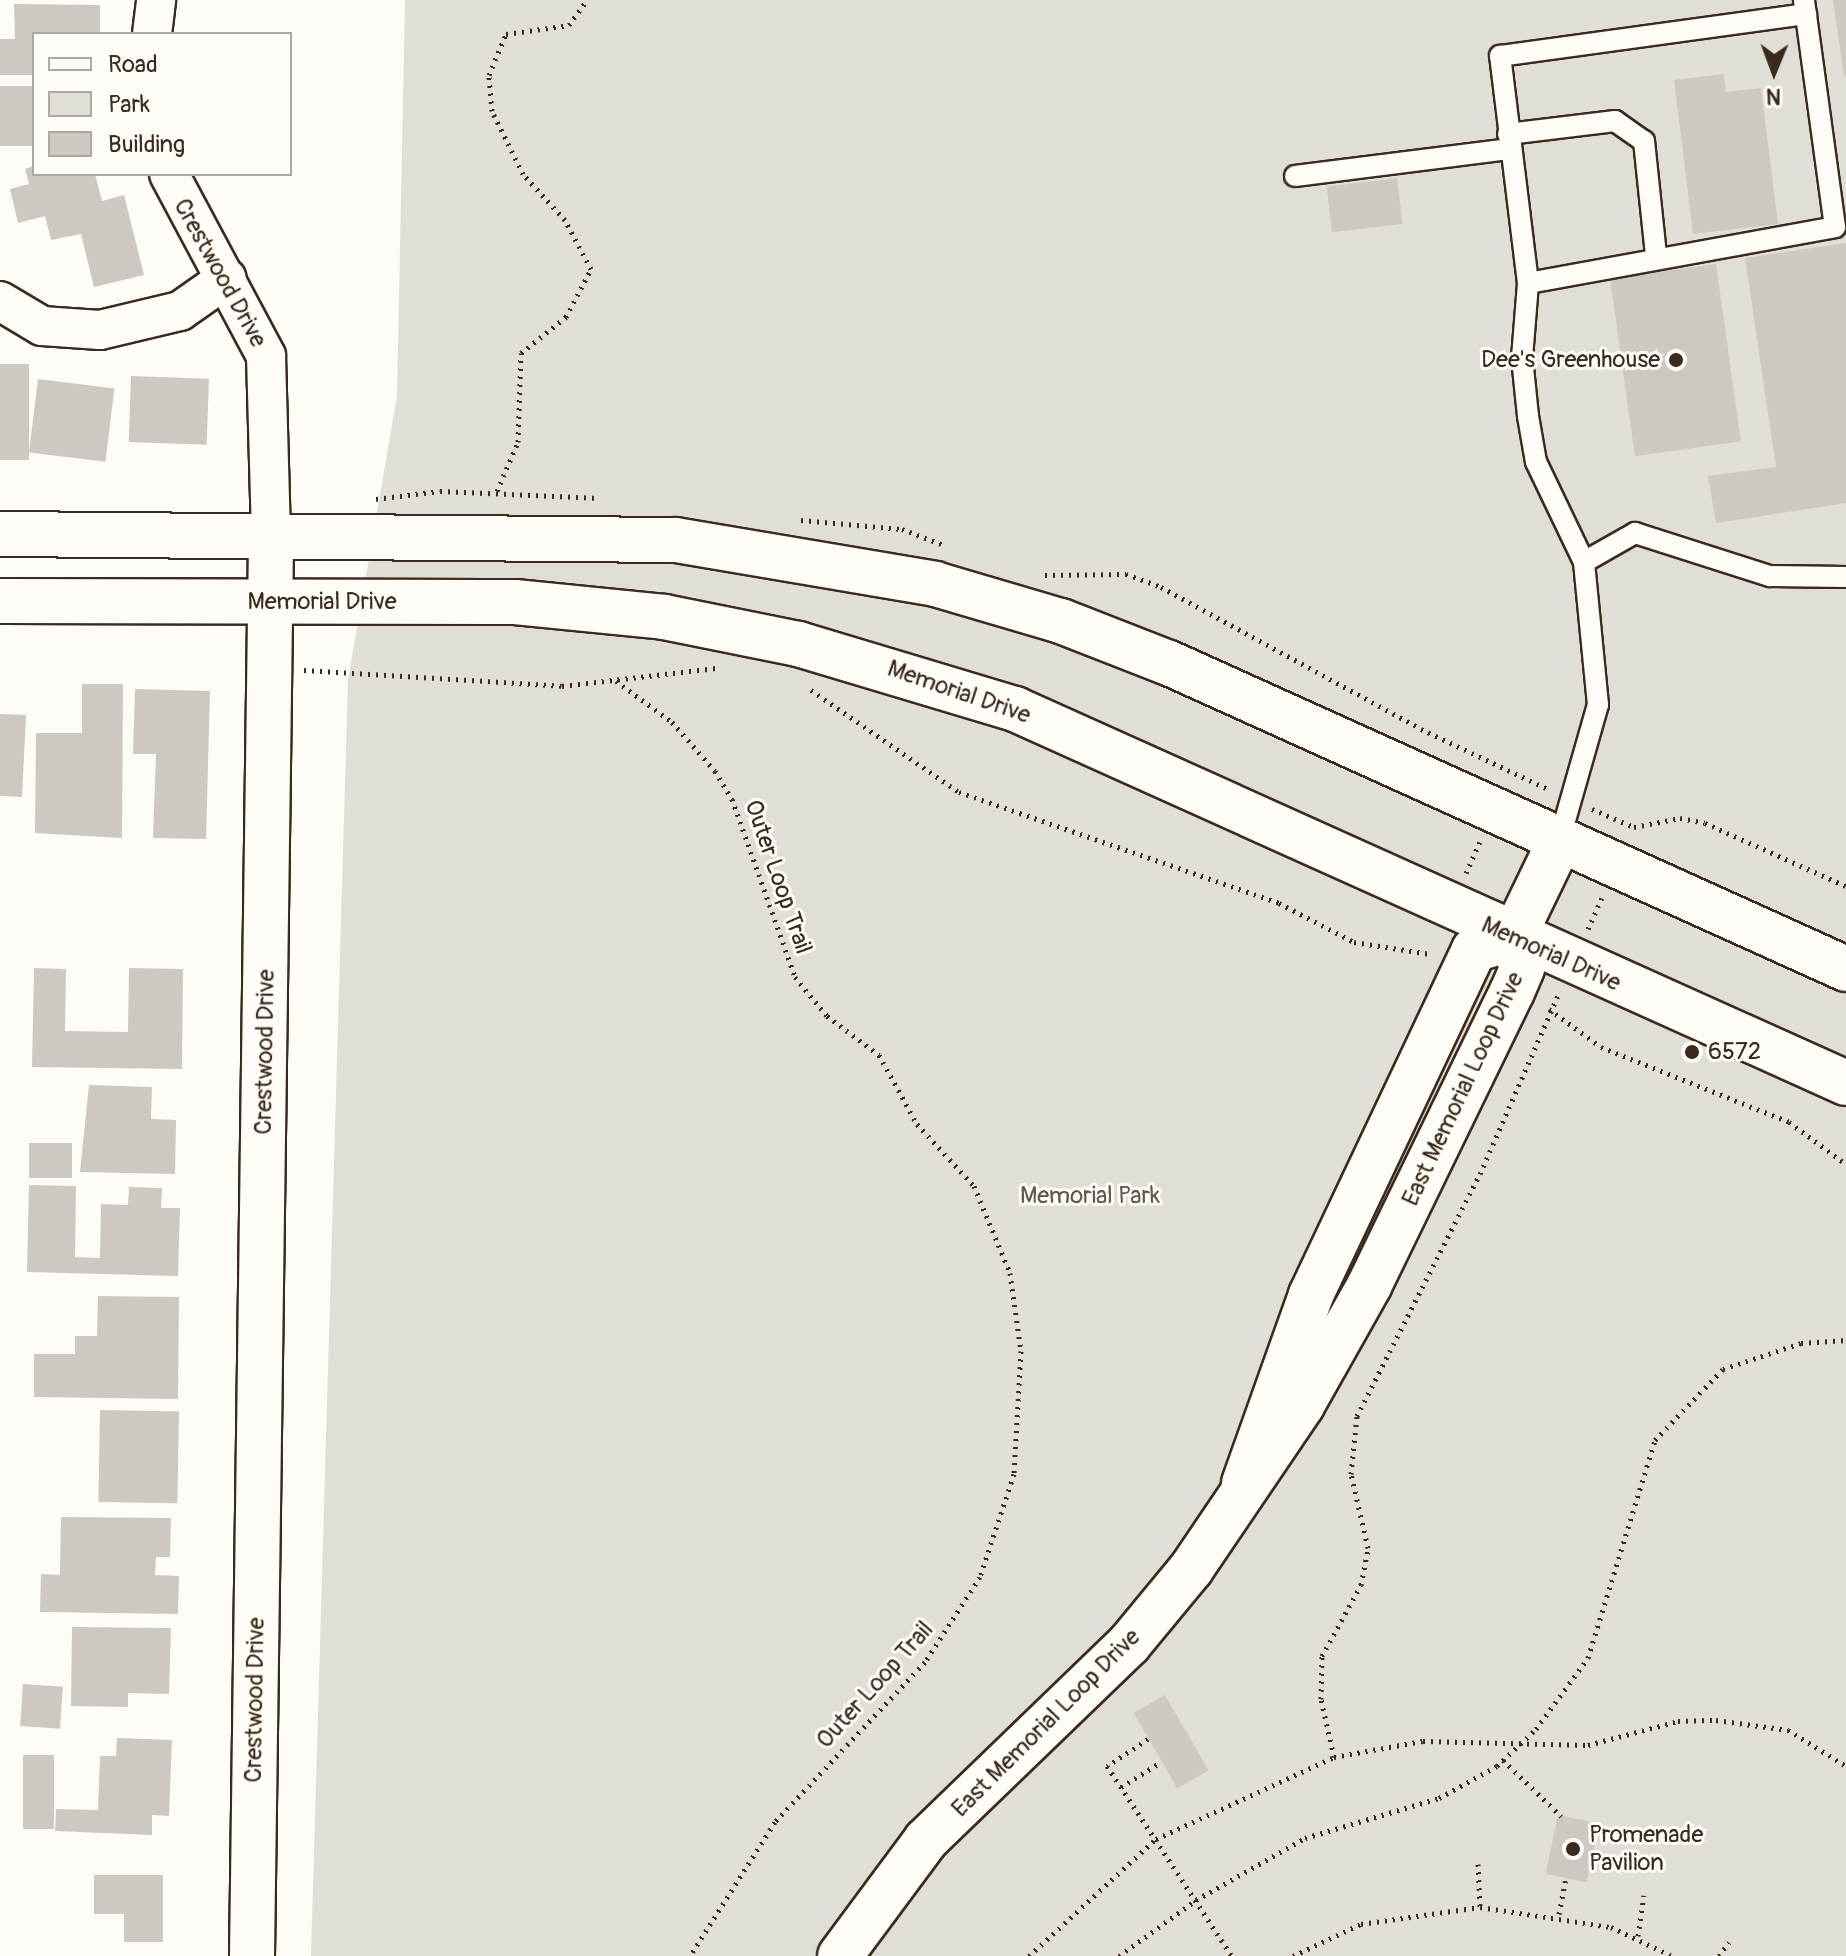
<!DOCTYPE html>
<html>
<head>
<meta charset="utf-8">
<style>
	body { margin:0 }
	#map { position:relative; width:1846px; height:1956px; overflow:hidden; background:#fdfcf7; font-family:Pangolin,sans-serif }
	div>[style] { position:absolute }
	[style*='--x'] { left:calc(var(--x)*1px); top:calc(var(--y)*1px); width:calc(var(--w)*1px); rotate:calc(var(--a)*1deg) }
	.green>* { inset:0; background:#e1ded7 }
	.building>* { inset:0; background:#cdc8c2; transform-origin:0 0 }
	.path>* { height:5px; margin-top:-2.5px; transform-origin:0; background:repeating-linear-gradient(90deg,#3b2a1e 0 2px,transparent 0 8px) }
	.roads { filter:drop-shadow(2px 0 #3b2a1e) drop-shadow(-2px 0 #3b2a1e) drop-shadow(0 2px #3b2a1e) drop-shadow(0 -2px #3b2a1e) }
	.lane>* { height:20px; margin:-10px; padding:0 10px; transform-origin:10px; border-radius:10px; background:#fdfcf7 }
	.street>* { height:38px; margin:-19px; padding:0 19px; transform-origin:19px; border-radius:19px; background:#fdfcf7 }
	.secondary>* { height:44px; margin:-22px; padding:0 22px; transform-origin:22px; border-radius:22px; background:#fdfcf7 }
	.primary>* { height:44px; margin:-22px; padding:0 22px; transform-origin:22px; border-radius:22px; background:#fdfcf7 }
	.dots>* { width:22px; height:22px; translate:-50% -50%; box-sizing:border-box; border:4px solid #fdfcf7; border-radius:50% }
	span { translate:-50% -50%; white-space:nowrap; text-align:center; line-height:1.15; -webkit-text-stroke:6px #fdfcf7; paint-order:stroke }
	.street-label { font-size:24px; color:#3b2a1e }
	.poi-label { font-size:24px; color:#3b2a1e }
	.right { translate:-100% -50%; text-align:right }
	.left { translate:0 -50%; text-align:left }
	.park-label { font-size:24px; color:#64574c }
	.legend { position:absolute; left:32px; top:32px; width:260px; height:144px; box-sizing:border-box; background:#fdfcf7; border:2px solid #afa8a0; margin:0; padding:10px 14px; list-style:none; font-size:24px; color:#3b2a1e }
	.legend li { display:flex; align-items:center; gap:16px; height:40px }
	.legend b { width:40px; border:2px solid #afa8a0 }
	.north { position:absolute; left:1734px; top:32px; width:80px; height:80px; -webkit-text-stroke:6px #fdfcf7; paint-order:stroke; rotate:181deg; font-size:22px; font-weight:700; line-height:32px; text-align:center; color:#3b2a1e }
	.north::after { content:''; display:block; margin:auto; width:28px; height:36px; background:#3b2a1e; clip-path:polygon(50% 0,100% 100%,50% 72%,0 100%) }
</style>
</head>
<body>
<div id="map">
	<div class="green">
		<i style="clip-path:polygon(405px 0,1846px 0,1846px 1956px,311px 1956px,348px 680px,397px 396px)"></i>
	</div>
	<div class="building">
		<i style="clip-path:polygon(1833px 0,1846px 0,1846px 76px,1844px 76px)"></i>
		<i style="clip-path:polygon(14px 4px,100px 5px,100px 34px,34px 34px,34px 75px,0 75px,0 39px,15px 39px)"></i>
		<i style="clip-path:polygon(1724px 74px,1726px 92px,1761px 88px,1778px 224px,1693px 234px,1674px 80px)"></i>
		<i style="left:0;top:86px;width:34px;height:60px"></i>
		<i style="clip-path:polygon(34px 166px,34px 174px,95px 174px,102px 201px,124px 195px,144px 275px,94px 287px,81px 234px,51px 240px,45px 216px,18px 223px,10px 189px,29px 184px,25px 169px)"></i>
		<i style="left:1397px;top:178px;width:46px;height:71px;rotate:83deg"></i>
		<i style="clip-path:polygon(1846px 243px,1846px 503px,1716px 523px,1708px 476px,1776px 467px,1745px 258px)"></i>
		<i style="left:1716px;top:264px;width:179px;height:107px;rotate:82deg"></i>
		<i style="left:0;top:364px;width:29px;height:96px"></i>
		<i style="left:131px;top:376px;width:78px;height:66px;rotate:2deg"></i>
		<i style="left:38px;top:379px;width:77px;height:74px;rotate:7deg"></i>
		<i style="clip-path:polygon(82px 684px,123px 684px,122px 838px,35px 833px,36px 733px,82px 733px)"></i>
		<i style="clip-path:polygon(135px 689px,210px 691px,206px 839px,153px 838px,156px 754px,133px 754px)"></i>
		<i style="clip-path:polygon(0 714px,26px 715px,22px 797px,0 796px)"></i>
		<i style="clip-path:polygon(34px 968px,66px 969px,65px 1031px,128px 1032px,129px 968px,183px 969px,182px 1069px,32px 1067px)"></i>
		<i style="clip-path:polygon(89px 1085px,152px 1087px,151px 1119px,176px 1120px,175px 1174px,80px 1172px)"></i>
		<i style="left:29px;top:1143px;width:43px;height:35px"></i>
		<i style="clip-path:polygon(29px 1185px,76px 1186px,75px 1257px,100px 1258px,101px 1204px,128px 1205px,129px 1187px,162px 1188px,161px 1208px,180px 1208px,178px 1276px,27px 1272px)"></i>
		<i style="clip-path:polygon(98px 1296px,179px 1297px,178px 1399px,34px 1397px,34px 1354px,75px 1354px,75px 1336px,97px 1336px)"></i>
		<i style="left:100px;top:1410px;width:79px;height:92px;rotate:1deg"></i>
		<i style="clip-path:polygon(61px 1517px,171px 1518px,170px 1557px,156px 1557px,155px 1575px,179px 1576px,178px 1614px,40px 1612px,41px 1574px,60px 1575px)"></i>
		<i style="clip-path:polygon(72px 1627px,171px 1628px,169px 1694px,128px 1693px,128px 1707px,71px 1706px)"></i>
		<i style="left:23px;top:1684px;width:40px;height:42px;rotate:4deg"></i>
		<i style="left:1165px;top:1695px;width:87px;height:36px;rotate:60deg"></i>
		<i style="clip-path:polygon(117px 1738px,172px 1740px,169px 1816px,152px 1815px,152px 1835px,55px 1831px,56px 1809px,98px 1810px,100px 1756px,116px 1756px)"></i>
		<i style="left:23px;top:1755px;width:31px;height:74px"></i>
		<i style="left:1558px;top:1815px;width:42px;height:60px;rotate:12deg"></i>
		<i style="clip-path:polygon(94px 1875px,163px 1875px,163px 1942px,124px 1942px,124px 1914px,94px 1914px)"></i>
	</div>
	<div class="path">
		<i style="--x:497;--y:491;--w:53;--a:-66.8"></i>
		<i style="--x:518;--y:442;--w:89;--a:-88.1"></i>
		<i style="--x:521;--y:353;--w:58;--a:-38.7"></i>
		<i style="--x:566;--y:317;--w:54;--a:-62.5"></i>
		<i style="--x:591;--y:269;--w:55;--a:-118"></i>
		<i style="--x:565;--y:220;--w:62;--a:-132.4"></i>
		<i style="--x:523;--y:174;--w:70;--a:-116.2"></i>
		<i style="--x:492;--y:111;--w:36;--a:-95"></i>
		<i style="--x:489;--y:75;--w:44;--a:-67.5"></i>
		<i style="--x:506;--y:34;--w:64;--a:-8.1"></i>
		<i style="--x:569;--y:25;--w:31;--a:-54"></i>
		<i style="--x:376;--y:499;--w:64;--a:-7.1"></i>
		<i style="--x:440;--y:491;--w:160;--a:2.5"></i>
		<i style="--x:801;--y:520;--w:101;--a:5.1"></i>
		<i style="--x:902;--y:529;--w:45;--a:20.9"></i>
		<i style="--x:1045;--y:575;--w:81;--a:-0.7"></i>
		<i style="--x:1126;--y:574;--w:37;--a:20"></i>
		<i style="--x:1161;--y:587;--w:296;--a:28.6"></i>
		<i style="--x:1421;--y:729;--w:143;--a:25.3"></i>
		<i style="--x:304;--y:670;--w:258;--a:3.5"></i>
		<i style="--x:562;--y:686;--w:155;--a:-6.7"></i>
		<i style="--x:616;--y:681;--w:69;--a:36.2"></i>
		<i style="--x:672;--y:722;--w:65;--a:48.7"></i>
		<i style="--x:715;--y:771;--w:33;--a:59"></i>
		<i style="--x:732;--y:799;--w:189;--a:70.5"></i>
		<i style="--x:795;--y:977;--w:50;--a:50.6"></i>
		<i style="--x:827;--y:1016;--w:65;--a:36.9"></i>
		<i style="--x:879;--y:1055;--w:79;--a:61.2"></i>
		<i style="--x:917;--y:1124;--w:84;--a:47.4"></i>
		<i style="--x:974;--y:1186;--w:94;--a:67.5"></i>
		<i style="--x:1010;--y:1273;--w:79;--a:82"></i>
		<i style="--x:1021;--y:1351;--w:123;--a:93.3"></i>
		<i style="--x:1014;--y:1474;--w:108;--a:108.3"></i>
		<i style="--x:980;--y:1577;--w:101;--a:122.9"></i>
		<i style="--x:925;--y:1662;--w:219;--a:133.2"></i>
		<i style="--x:775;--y:1822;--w:159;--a:122.4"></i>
		<i style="--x:811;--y:690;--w:180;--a:34.6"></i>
		<i style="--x:959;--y:792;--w:339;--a:19.1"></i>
		<i style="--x:1279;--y:903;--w:85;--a:27.5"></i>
		<i style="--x:1354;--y:942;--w:77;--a:9"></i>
		<i style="--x:1592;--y:809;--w:46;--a:23.2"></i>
		<i style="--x:1634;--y:827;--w:47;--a:-11.1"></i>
		<i style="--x:1680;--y:818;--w:25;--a:11"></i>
		<i style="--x:1705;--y:823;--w:154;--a:24.1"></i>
		<i style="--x:1466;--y:873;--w:34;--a:-66"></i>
		<i style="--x:1588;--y:929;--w:34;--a:-66"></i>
		<i style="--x:1549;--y:1009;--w:64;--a:36.2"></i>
		<i style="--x:1601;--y:1047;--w:202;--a:21.7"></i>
		<i style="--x:1789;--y:1122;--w:71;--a:36.4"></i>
		<i style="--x:1148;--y:1739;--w:49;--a:146.6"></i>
		<i style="--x:1107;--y:1766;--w:227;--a:56.7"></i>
		<i style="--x:1334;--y:1757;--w:59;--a:-102.6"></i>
		<i style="--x:1321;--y:1699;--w:43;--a:-88.7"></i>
		<i style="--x:1322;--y:1656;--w:81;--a:-61.2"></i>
		<i style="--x:1361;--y:1585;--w:38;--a:-79"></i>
		<i style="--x:1368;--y:1548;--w:76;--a:-102.9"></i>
		<i style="--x:1351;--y:1474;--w:58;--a:-84.1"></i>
		<i style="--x:1357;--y:1416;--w:271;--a:-63.1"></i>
		<i style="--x:1480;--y:1174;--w:197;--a:-66.4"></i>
		<i style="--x:1503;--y:1760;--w:81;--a:44"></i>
		<i style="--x:1121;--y:1787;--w:47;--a:-32"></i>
		<i style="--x:1478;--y:1864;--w:43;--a:87.3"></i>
		<i style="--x:1559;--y:1914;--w:37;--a:-79"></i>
		<i style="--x:1638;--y:1936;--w:41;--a:-81.7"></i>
		<i style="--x:1029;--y:1956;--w:173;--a:-42.7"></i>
		<i style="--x:1156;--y:1839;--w:196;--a:-24.7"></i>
		<i style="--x:1334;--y:1757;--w:90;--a:-10.2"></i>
		<i style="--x:1423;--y:1741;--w:165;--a:1.4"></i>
		<i style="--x:1588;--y:1745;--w:93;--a:-14.9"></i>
		<i style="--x:1678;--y:1721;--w:38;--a:-2"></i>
		<i style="--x:1716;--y:1720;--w:73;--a:7.9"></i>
		<i style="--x:1788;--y:1730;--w:68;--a:31.8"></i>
		<i style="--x:1119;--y:1956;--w:95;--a:-36"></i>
		<i style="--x:1196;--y:1900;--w:125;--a:-29.6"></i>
		<i style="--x:1305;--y:1838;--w:140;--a:-16.6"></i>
		<i style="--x:1439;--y:1798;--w:66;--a:-28.9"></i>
		<i style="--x:1497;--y:1766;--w:54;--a:-43.5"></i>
		<i style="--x:1536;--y:1729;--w:88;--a:-53.8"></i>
		<i style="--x:1588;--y:1658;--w:228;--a:-72.9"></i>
		<i style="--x:1655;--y:1440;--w:98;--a:-46.2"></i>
		<i style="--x:1723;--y:1369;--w:82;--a:-18.4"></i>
		<i style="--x:1801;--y:1343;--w:45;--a:-3.8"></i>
		<i style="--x:1293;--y:1956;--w:75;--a:-25.2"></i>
		<i style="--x:1361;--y:1924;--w:120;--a:-8.1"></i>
		<i style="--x:1480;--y:1907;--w:133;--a:8.7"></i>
		<i style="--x:1611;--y:1927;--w:68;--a:25.4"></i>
		<i style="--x:1719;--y:1956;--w:17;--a:-54"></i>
	</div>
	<div class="roads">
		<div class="lane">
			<i style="--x:1508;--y:134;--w:108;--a:-6.9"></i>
			<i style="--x:1615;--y:121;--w:35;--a:35"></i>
			<i style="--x:1644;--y:141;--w:115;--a:84"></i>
			<i style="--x:1295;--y:176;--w:217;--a:-7.2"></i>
			<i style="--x:1528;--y:283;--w:312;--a:-10.3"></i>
			<i style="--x:1835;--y:227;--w:229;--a:-97.8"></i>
			<i style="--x:1584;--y:562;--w:59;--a:-29.6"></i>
			<i style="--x:1635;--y:533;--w:142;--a:17.7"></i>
			<i style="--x:1770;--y:576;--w:76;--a:0.8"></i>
			<i style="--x:1558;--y:845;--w:146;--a:-74.1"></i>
			<i style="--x:1598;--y:705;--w:144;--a:-95.6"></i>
			<i style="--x:1584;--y:562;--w:111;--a:-115.6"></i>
			<i style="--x:1536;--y:462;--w:47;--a:-99.9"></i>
			<i style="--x:1528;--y:416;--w:58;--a:-95.9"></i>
			<i style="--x:1522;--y:358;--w:75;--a:-85.4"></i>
			<i style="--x:1528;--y:283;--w:229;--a:-97"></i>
			<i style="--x:1500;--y:56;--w:309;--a:-7.8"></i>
		</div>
		<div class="street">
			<i style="--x:152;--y:34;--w:34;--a:-83"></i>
			<i style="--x:169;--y:174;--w:206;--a:61.9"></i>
			<i style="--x:266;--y:356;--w:179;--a:88.4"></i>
			<i style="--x:0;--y:301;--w:49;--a:30.8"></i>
			<i style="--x:42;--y:326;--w:58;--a:3.9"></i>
			<i style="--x:100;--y:330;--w:82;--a:-13.4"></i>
			<i style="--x:180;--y:311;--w:57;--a:-35.1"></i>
		</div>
		<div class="secondary">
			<i style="--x:252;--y:1956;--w:1421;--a:-89.23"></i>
			<i style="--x:840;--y:1956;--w:144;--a:-53.4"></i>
			<i style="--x:926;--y:1840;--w:282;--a:-44"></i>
			<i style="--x:1129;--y:1644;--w:97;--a:-50.4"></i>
			<i style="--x:1191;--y:1569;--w:198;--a:-55.9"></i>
			<i style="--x:1302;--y:1405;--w:137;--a:-60.6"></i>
			<i style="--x:1369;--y:1286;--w:327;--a:-64.1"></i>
			<i style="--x:1512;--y:992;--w:26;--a:-67"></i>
			<i style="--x:1522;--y:968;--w:31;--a:-107"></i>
			<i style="--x:1513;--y:938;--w:41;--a:162.9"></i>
			<i style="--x:1474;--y:950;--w:382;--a:115.3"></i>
			<i style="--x:1311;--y:1295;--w:200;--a:109.6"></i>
		</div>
		<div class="primary">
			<i style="--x:0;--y:534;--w:676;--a:0.51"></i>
			<i style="--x:676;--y:540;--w:263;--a:9.6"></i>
			<i style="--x:935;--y:584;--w:131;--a:16.4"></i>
			<i style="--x:1061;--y:621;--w:116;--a:21.3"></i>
			<i style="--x:1169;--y:663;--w:743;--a:24.32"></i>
			<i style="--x:0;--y:601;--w:515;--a:0.11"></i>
			<i style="--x:515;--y:602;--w:150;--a:5.7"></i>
			<i style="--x:664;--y:617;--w:137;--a:11.4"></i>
			<i style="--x:798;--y:644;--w:227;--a:16.7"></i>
			<i style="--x:1015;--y:709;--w:911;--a:24.23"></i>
			<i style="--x:1513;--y:938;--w:103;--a:-64.2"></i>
		</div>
	</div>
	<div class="dots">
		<i style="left:1676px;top:360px;background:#3b2a1e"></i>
		<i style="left:1692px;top:1052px;background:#3b2a1e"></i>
		<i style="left:1573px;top:1849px;background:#3b2a1e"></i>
	</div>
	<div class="street-label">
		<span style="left:220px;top:273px;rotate:61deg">Crestwood Drive</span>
		<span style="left:322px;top:602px">Memorial Drive</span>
		<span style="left:959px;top:692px;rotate:19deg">Memorial Drive</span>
		<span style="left:778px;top:877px;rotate:71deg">Outer Loop Trail</span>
		<span style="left:1551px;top:954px;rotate:24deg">Memorial Drive</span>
		<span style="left:265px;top:1052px;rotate:-89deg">Crestwood Drive</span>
		<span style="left:1463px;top:1089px;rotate:-65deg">East Memorial Loop Drive</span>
		<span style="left:875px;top:1685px;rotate:-48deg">Outer Loop Trail</span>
		<span style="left:255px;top:1700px;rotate:-89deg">Crestwood Drive</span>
		<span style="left:1046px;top:1723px;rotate:-45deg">East Memorial Loop Drive</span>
	</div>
	<div class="poi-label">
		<span class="right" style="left:1660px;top:360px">Dee's Greenhouse</span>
		<span class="left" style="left:1708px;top:1052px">6572</span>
		<span class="left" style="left:1589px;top:1849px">Promenade<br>Pavilion</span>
	</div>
	<div class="park-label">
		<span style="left:1090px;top:1196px">Memorial Park</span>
	</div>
	<ul class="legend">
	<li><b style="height:10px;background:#fdfcf7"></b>Road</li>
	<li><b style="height:22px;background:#e1ded7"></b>Park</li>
	<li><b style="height:22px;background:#cdc8c2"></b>Building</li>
	</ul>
	<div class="north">N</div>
</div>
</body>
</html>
